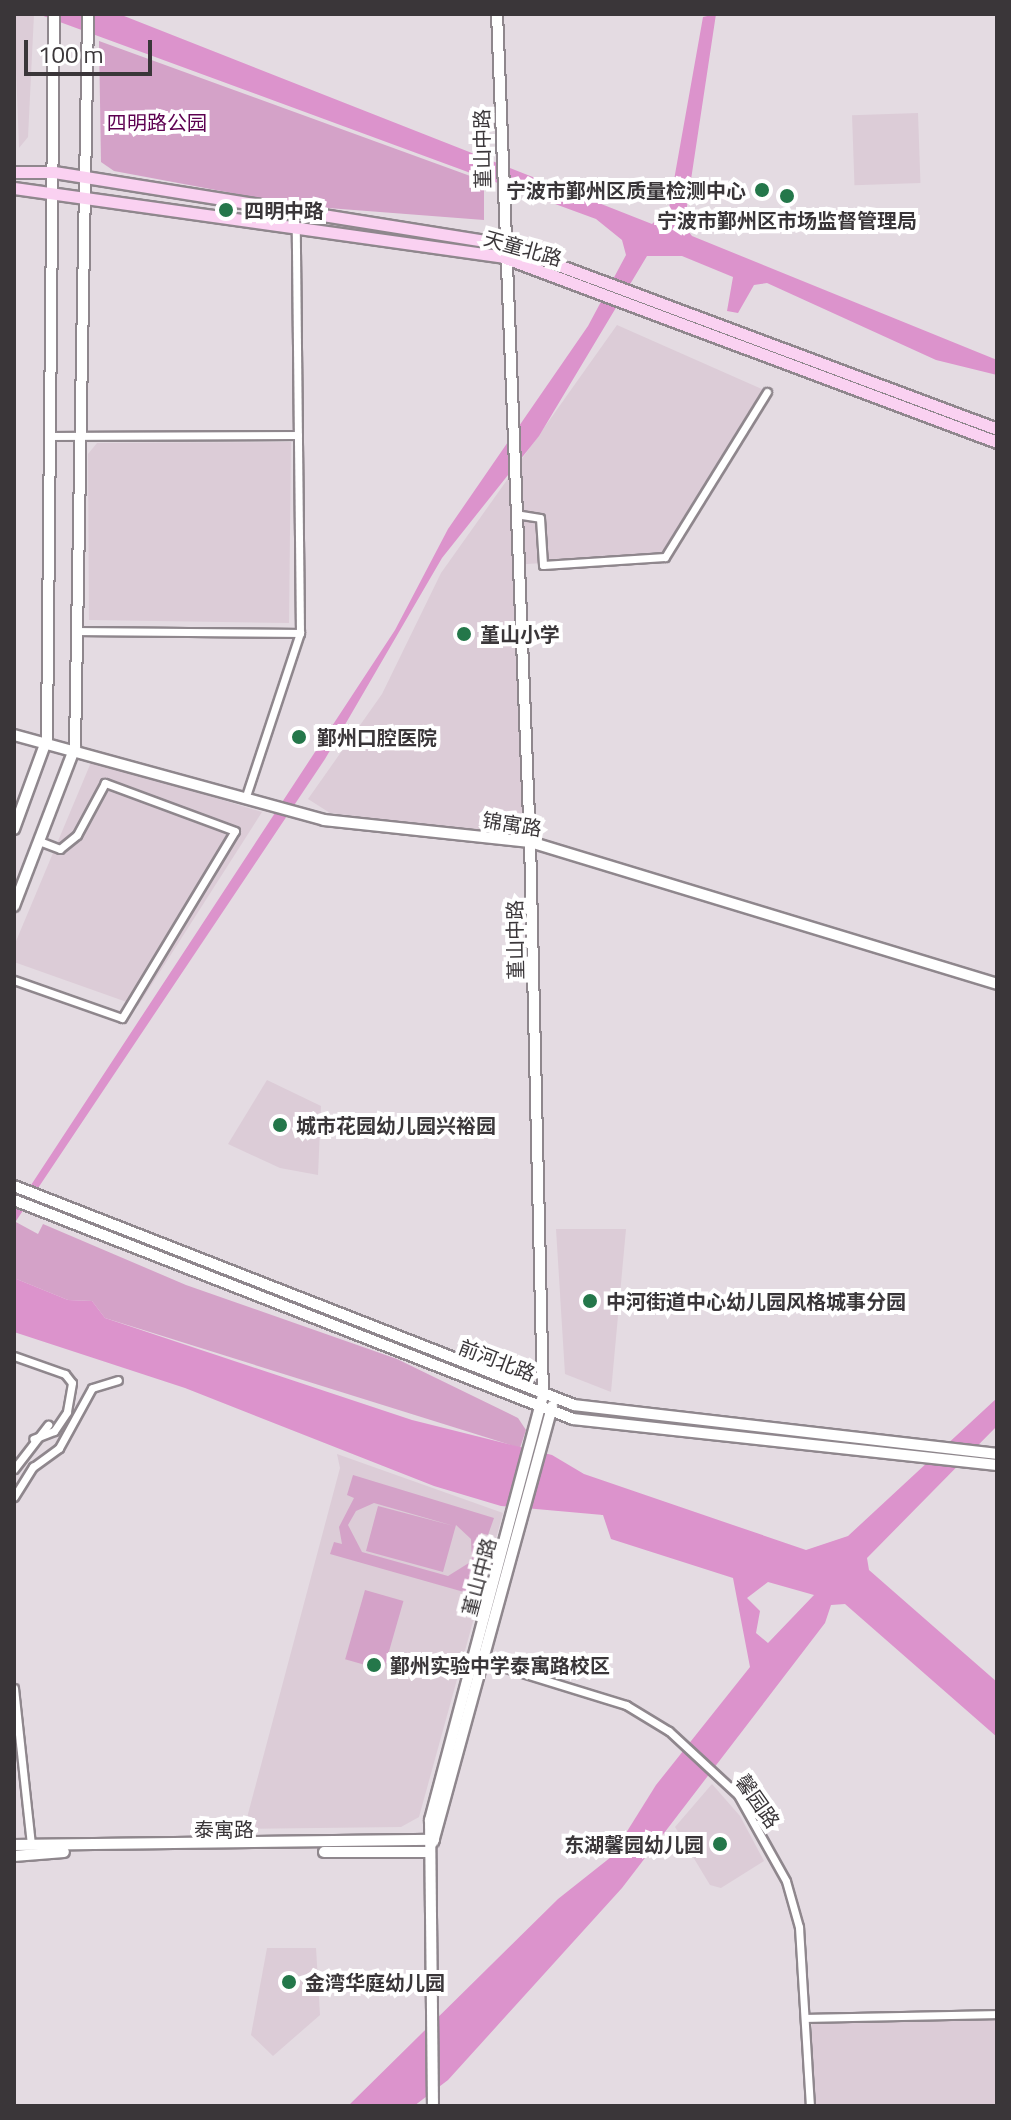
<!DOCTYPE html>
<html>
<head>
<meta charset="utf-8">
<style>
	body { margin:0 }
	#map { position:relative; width:1011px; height:2120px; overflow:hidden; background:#e4dbe2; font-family:"Titillium Web","Noto Sans SC",sans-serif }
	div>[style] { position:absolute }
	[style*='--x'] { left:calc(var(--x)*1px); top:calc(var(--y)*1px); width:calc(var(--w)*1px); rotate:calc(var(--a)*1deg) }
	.built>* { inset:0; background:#dcccd7; transform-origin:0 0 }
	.green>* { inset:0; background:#d4a2c8; transform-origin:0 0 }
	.water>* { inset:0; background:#dc93cc }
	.roads { filter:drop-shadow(2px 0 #8f878d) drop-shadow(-2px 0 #8f878d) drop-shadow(0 2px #8f878d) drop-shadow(0 -2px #8f878d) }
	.street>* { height:7px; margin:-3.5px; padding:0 3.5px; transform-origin:3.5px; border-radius:3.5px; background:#fff }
	.secondary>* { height:10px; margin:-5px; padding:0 5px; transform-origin:5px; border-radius:5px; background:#fff }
	.primary>* { height:11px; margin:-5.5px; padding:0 5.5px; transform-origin:5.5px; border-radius:5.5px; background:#fad1f1 }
	.dots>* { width:22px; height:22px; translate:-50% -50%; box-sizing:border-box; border:4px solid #fff; border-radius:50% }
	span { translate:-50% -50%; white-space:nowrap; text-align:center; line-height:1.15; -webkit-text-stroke:8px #fff; paint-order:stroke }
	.park-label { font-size:20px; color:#5d0151 }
	.street-label { font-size:20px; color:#3a3639 }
	.poi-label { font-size:20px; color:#3a3639; font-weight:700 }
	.right { translate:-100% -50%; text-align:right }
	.left { translate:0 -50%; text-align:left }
	.frame { position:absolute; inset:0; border:16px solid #3a3639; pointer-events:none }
	.scale { position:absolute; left:24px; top:40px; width:128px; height:36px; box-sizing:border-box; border:4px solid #3a3639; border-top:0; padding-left:10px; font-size:24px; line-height:28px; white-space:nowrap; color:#3a3639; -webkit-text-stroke:6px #fff; paint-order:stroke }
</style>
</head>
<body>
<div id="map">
	<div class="built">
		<i style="clip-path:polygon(14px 14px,34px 14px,28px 137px,19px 148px)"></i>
		<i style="left:918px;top:113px;width:70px;height:66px;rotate:88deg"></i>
		<i style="clip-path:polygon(617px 325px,766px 391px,664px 555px,512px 565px,526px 838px,330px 813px,308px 799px,382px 694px,441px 573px)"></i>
		<i style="clip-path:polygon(291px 442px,289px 623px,89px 620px,88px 454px,97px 443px)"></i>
		<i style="clip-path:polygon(92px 760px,262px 812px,138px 1006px,14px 962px,14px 946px)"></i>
		<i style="clip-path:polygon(267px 1080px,321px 1106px,318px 1175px,280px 1168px,228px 1144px)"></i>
		<i style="clip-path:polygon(556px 1229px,626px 1229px,611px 1392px,565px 1374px)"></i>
		<i style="clip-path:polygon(337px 1454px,503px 1513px,419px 1817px,401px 1827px,244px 1829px,340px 1468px)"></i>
		<i style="clip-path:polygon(712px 1784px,740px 1816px,764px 1861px,721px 1888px,710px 1885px,675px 1827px)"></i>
		<i style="clip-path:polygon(267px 1948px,316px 1948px,320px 2015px,273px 2056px,251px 2035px)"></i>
		<i style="left:997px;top:2020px;width:86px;height:185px;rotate:90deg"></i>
	</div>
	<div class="green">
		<i style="clip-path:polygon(99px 41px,484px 181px,484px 220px,302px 206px,114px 171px,101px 162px)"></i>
		<i style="clip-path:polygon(14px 1221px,38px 1234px,43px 1224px,186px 1285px,397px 1359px,518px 1418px,526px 1430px,520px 1448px,105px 1318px,92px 1301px,68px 1300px,14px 1278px)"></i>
		<i style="clip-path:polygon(evenodd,353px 1475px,494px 1518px,488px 1535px,481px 1533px,471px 1594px,330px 1554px,334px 1542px,342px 1544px,339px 1527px,354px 1498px,347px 1495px,353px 1475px,374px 1503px,454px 1526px,378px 1506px,366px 1551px,443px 1572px,456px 1525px,471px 1539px,472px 1561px,448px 1576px,362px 1552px,348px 1525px,356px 1511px,374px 1503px)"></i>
		<i style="left:365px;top:1590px;width:40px;height:72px;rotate:16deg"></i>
	</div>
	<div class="water">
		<i style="clip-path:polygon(38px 14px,119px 14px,652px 224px,669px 208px,703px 17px,716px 14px,684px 226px,692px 236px,997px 360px,997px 375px,936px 360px,767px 283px,754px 285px,738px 313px,727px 311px,733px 277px,682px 256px,647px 256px,539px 436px,442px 558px,325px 759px,14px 1224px,14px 1211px,395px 630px,448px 529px,588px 326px,626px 255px,622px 240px,596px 219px)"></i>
		<i style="clip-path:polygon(evenodd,14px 1278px,68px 1300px,92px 1301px,105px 1318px,412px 1420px,552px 1455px,584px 1474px,806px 1550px,848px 1536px,997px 1398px,997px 1426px,867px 1558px,869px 1570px,997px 1682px,997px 1737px,845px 1604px,831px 1605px,825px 1623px,622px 1888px,448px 2080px,414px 2106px,348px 2106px,558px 1899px,611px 1857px,656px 1785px,750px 1667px,733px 1578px,611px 1539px,603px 1515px,501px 1506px,434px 1486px,185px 1388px,14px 1332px,14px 1278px,768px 1582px,814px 1595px,768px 1643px,756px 1633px,760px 1611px,747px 1598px,768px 1582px)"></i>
	</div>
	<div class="roads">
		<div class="street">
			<i style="--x:50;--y:436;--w:248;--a:-0.2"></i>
			<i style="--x:515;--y:514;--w:25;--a:9"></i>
			<i style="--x:540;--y:518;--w:47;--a:86.3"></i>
			<i style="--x:543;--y:565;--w:122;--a:-3.8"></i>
			<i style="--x:665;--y:557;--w:194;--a:-58.3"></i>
			<i style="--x:77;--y:631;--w:223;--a:0.5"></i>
			<i style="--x:246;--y:796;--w:172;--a:-71.7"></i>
			<i style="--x:300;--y:633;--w:402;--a:-90.6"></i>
			<i style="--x:14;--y:980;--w:114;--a:19.4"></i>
			<i style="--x:122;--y:1018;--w:218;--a:-58.9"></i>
			<i style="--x:235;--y:831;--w:139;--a:-159.7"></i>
			<i style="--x:105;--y:783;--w:59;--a:118.3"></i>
			<i style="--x:77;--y:835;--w:22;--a:141"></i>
			<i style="--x:60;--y:849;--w:22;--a:-159"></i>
			<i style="--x:14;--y:1356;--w:54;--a:19.4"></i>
			<i style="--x:65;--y:1374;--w:11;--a:52"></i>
			<i style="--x:72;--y:1383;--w:29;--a:100"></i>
			<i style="--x:67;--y:1412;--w:23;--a:124"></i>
			<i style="--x:54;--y:1431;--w:22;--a:159"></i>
			<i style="--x:14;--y:1469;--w:56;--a:-52.3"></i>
			<i style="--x:14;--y:1497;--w:36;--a:-58"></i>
			<i style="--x:33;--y:1467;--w:32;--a:-36"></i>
			<i style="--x:59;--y:1448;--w:68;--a:-61.2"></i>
			<i style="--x:92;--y:1388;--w:27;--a:-17"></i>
			<i style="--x:483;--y:1661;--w:150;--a:17.1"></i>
			<i style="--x:626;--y:1705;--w:50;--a:31.2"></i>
			<i style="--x:669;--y:1731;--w:94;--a:42.8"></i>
			<i style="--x:738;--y:1795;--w:98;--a:60.8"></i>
			<i style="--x:786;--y:1881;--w:48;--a:74.2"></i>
			<i style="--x:799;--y:1927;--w:179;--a:86.5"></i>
			<i style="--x:14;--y:1688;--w:158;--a:83.8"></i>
			<i style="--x:806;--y:2018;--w:191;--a:-1.2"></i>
		</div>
		<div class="secondary">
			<i style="--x:14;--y:735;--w:321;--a:15.3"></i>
			<i style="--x:324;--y:820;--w:207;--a:6.1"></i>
			<i style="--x:530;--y:842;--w:488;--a:16.9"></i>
			<i style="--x:14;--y:829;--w:96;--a:-69.9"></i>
			<i style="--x:47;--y:739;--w:725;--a:-89.45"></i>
			<i style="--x:14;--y:906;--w:170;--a:-69"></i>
			<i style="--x:75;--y:747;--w:733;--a:-88.98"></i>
			<i style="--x:14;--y:1186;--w:601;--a:21.36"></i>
			<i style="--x:574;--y:1405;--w:426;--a:6.6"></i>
			<i style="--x:14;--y:1200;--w:600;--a:21.39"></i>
			<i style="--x:573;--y:1419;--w:426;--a:6.2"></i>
			<i style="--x:433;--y:1842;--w:452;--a:-74.7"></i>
			<i style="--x:14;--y:1845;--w:420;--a:-0.7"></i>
			<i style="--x:324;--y:1852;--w:106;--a:0"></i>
			<i style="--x:14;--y:1856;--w:50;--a:-4.6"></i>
			<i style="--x:433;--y:2106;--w:286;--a:-90.6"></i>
			<i style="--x:430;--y:1820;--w:439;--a:-75.1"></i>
			<i style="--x:543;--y:1396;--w:554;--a:-91.34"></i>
			<i style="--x:530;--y:842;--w:829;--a:-92.28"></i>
		</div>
		<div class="primary">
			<i style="--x:14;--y:172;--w:40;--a:0"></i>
			<i style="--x:54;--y:172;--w:454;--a:9.1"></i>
			<i style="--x:502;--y:244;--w:528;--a:20.49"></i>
			<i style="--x:14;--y:188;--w:494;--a:8"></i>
			<i style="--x:503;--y:257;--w:528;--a:20.53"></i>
		</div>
	</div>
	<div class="dots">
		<i style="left:762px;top:190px;background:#24774a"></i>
		<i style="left:787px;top:196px;background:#24774a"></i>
		<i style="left:226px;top:210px;background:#24774a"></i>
		<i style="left:464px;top:634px;background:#24774a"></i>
		<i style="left:299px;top:737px;background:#24774a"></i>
		<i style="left:280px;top:1125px;background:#24774a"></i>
		<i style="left:590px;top:1301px;background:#24774a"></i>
		<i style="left:374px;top:1665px;background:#24774a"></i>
		<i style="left:720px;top:1844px;background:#24774a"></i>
		<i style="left:289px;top:1982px;background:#24774a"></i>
	</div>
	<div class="park-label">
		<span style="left:157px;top:122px">四明路公园</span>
	</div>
	<div class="street-label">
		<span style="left:482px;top:149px;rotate:-91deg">堇山中路</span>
		<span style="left:523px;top:248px;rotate:16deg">天童北路</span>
		<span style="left:512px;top:824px;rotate:9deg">锦寓路</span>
		<span style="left:515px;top:940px;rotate:-91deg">堇山中路</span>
		<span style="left:497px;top:1360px;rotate:21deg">前河北路</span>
		<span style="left:479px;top:1577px;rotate:-75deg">堇山中路</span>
		<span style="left:758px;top:1801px;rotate:55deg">馨园路</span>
		<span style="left:224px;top:1829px">泰寓路</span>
	</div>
	<div class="poi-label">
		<span class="right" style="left:746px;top:190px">宁波市鄞州区质量检测中心</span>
		<span class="left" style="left:244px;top:210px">四明中路</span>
		<span style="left:787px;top:220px">宁波市鄞州区市场监督管理局</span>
		<span class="left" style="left:480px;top:634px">堇山小学</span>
		<span class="left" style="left:317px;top:737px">鄞州口腔医院</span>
		<span class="left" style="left:296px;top:1125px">城市花园幼儿园兴裕园</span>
		<span class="left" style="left:606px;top:1301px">中河街道中心幼儿园风格城事分园</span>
		<span class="left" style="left:390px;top:1665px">鄞州实验中学泰寓路校区</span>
		<span class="right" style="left:704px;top:1844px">东湖馨园幼儿园</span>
		<span class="left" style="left:305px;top:1982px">金湾华庭幼儿园</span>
	</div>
	<div class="frame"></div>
	<div class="scale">100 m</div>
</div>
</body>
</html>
